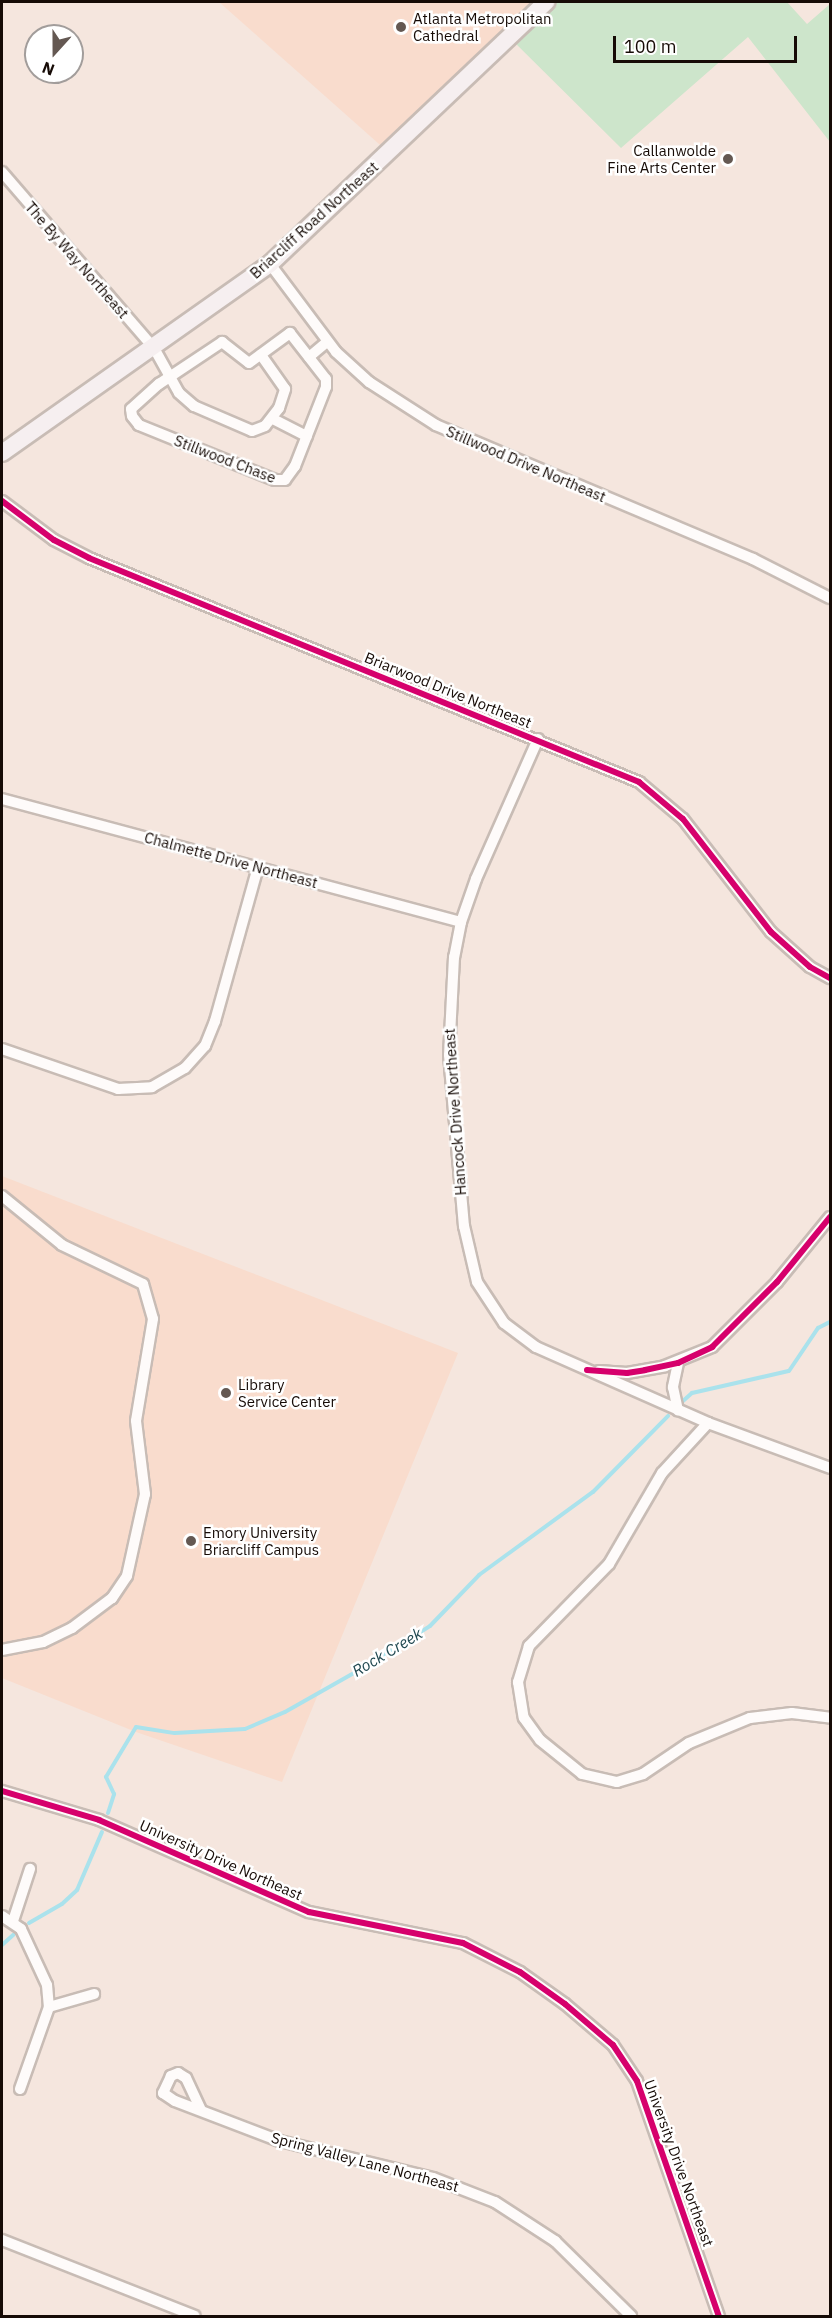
<!DOCTYPE html>
<html>
<head>
<meta charset="utf-8">
<style>
	body { margin:0 }
	#map { position:relative; width:832px; height:2318px; overflow:hidden; background:#f5e6de; font-family:"IBM Plex Sans",sans-serif }
	div>[style] { position:absolute }
	[style*='--x'] { left:calc(var(--x)*1px); top:calc(var(--y)*1px); width:calc(var(--w)*1px); rotate:calc(var(--a)*1deg) }
	.built>* { inset:0; background:#f9dccd }
	.green>* { inset:0; background:#cde5cb }
	.stream>* { height:4px; margin:-2px; padding:0 2px; transform-origin:2px; border-radius:2px; background:#aae2ec }
	.roads { filter:drop-shadow(2px 0 #c8bcb5) drop-shadow(-2px 0 #c8bcb5) drop-shadow(0 2px #c8bcb5) drop-shadow(0 -2px #c8bcb5) }
	.minor>* { height:10px; margin:-5px; padding:0 5px; transform-origin:5px; border-radius:5px; background:#fefbfa }
	.secondary>* { height:16px; margin:-8px; padding:0 8px; transform-origin:8px; border-radius:8px; background:#f6eff0 }
	.cycleway>* { height:6px; margin:-3px; padding:0 3px; transform-origin:3px; border-radius:3px; background:#d6006c }
	.dots>* { width:16px; height:16px; translate:-50% -50%; box-sizing:border-box; border:3px solid #fff; border-radius:50% }
	span { translate:-50% -50%; white-space:nowrap; text-align:center; line-height:1.15; -webkit-text-stroke:5px #fff; paint-order:stroke }
	.poi-label { font-size:15px; color:#160b06 }
	.left { translate:0 -50%; text-align:left }
	.right { translate:-100% -50%; text-align:right }
	.street-label { font-size:15px; color:#160b06 }
	.water-label { font-size:16px; color:#204850; font-style:italic }
	.frame { position:absolute; inset:0; border:3px solid #160b06; pointer-events:none }
	.north { position:absolute; left:24px; top:24px; width:60px; height:60px; box-sizing:border-box; background:#fff; border:2px solid #a29d9b; border-radius:50%; rotate:201deg; font-size:16px; font-weight:700; line-height:24px; text-align:center; color:#160b06 }
	.north::after { content:''; display:block; margin:auto; width:21px; height:27px; background:#645852; clip-path:polygon(50% 0,100% 100%,50% 72%,0 100%) }
	.scale { position:absolute; left:613px; top:36px; width:184px; height:27px; box-sizing:border-box; border:3px solid #160b06; border-top:0; padding-left:8px; font-size:18px; line-height:21px; white-space:nowrap; color:#160b06; -webkit-text-stroke:4px #fff; paint-order:stroke }
</style>
</head>
<body>
<div id="map">
	<div class="built">
		<i style="clip-path:polygon(219px 2px,544px 2px,388px 152px)"></i>
		<i style="clip-path:polygon(2px 1176px,458px 1353px,282px 1782px,136px 1732px,2px 1678px)"></i>
	</div>
	<div class="green">
		<i style="clip-path:polygon(544px 2px,787px 2px,807px 24px,830px 4px,830px 142px,748px 37px,621px 148px,508px 36px)"></i>
	</div>
	<div class="stream">
		<i style="--x:683;--y:1401;--w:12;--a:-42"></i>
		<i style="--x:692;--y:1393;--w:99;--a:-12.8"></i>
		<i style="--x:789;--y:1371;--w:52;--a:-56"></i>
		<i style="--x:818;--y:1328;--w:13;--a:-27"></i>
		<i style="--x:108;--y:1813;--w:20;--a:-72"></i>
		<i style="--x:114;--y:1794;--w:19;--a:-115"></i>
		<i style="--x:106;--y:1777;--w:58;--a:-59"></i>
		<i style="--x:136;--y:1727;--w:39;--a:9"></i>
		<i style="--x:175;--y:1733;--w:70;--a:-3.3"></i>
		<i style="--x:245;--y:1729;--w:43;--a:-23"></i>
		<i style="--x:285;--y:1712;--w:103;--a:-29.5"></i>
		<i style="--x:375;--y:1661;--w:65;--a:-32.5"></i>
		<i style="--x:430;--y:1626;--w:71;--a:-46.1"></i>
		<i style="--x:479;--y:1575;--w:141;--a:-36.1"></i>
		<i style="--x:593;--y:1492;--w:107;--a:-45.4"></i>
		<i style="--x:29;--y:1923;--w:38;--a:-30"></i>
		<i style="--x:62;--y:1904;--w:21;--a:-43"></i>
		<i style="--x:77;--y:1890;--w:63;--a:-66.7"></i>
		<i style="--x:2;--y:1945;--w:15;--a:-42"></i>
	</div>
	<div class="roads">
		<div class="minor">
			<i style="--x:2;--y:172;--w:233;--a:49.2"></i>
			<i style="--x:154;--y:348;--w:51;--a:60.9"></i>
			<i style="--x:179;--y:393;--w:20;--a:41"></i>
			<i style="--x:194;--y:406;--w:63;--a:23.3"></i>
			<i style="--x:252;--y:431;--w:14;--a:-21"></i>
			<i style="--x:265;--y:426;--w:23;--a:-52"></i>
			<i style="--x:279;--y:408;--w:20;--a:-72"></i>
			<i style="--x:285;--y:389;--w:42;--a:-125.2"></i>
			<i style="--x:270;--y:264;--w:110;--a:53.1"></i>
			<i style="--x:336;--y:352;--w:45;--a:42.3"></i>
			<i style="--x:369;--y:382;--w:80;--a:32.7"></i>
			<i style="--x:436;--y:425;--w:344;--a:22.9"></i>
			<i style="--x:753;--y:559;--w:86;--a:26.9"></i>
			<i style="--x:290;--y:333;--w:58;--a:52"></i>
			<i style="--x:326;--y:379;--w:8;--a:90"></i>
			<i style="--x:326;--y:387;--w:85;--a:111.4"></i>
			<i style="--x:295;--y:466;--w:17;--a:126"></i>
			<i style="--x:285;--y:480;--w:10;--a:180"></i>
			<i style="--x:275;--y:480;--w:147;--a:-158"></i>
			<i style="--x:139;--y:425;--w:11;--a:-128"></i>
			<i style="--x:132;--y:416;--w:7;--a:-98"></i>
			<i style="--x:131;--y:409;--w:38;--a:-42"></i>
			<i style="--x:159;--y:384;--w:76;--a:-33.7"></i>
			<i style="--x:222;--y:342;--w:34;--a:38"></i>
			<i style="--x:249;--y:363;--w:51;--a:-36.2"></i>
			<i style="--x:309;--y:357;--w:23;--a:-40"></i>
			<i style="--x:273;--y:419;--w:38;--a:27"></i>
			<i style="--x:2;--y:501;--w:65;--a:36.9"></i>
			<i style="--x:54;--y:540;--w:39;--a:27"></i>
			<i style="--x:89;--y:558;--w:594;--a:22.16"></i>
			<i style="--x:639;--y:782;--w:57;--a:40.1"></i>
			<i style="--x:683;--y:819;--w:143;--a:52.1"></i>
			<i style="--x:771;--y:932;--w:52;--a:41.9"></i>
			<i style="--x:810;--y:967;--w:23;--a:29"></i>
			<i style="--x:538;--y:739;--w:153;--a:113.9"></i>
			<i style="--x:476;--y:879;--w:46;--a:109.2"></i>
			<i style="--x:461;--y:922;--w:36;--a:101"></i>
			<i style="--x:454;--y:957;--w:98;--a:92.9"></i>
			<i style="--x:449;--y:1055;--w:172;--a:85"></i>
			<i style="--x:464;--y:1226;--w:57;--a:76.9"></i>
			<i style="--x:477;--y:1282;--w:49;--a:56.6"></i>
			<i style="--x:504;--y:1323;--w:40;--a:37"></i>
			<i style="--x:536;--y:1347;--w:188;--a:23.8"></i>
			<i style="--x:708;--y:1423;--w:130;--a:20.2"></i>
			<i style="--x:2;--y:799;--w:475;--a:15"></i>
			<i style="--x:2;--y:1049;--w:123;--a:19"></i>
			<i style="--x:118;--y:1089;--w:34;--a:-3"></i>
			<i style="--x:152;--y:1087;--w:38;--a:-30"></i>
			<i style="--x:185;--y:1068;--w:30;--a:-48"></i>
			<i style="--x:205;--y:1046;--w:27;--a:-68"></i>
			<i style="--x:215;--y:1021;--w:160;--a:-74.4"></i>
			<i style="--x:2;--y:1196;--w:77;--a:39.2"></i>
			<i style="--x:62;--y:1245;--w:90;--a:25.7"></i>
			<i style="--x:143;--y:1284;--w:36;--a:74"></i>
			<i style="--x:153;--y:1319;--w:103;--a:99.5"></i>
			<i style="--x:136;--y:1421;--w:74;--a:83"></i>
			<i style="--x:145;--y:1494;--w:84;--a:102.4"></i>
			<i style="--x:127;--y:1576;--w:27;--a:124"></i>
			<i style="--x:112;--y:1598;--w:50;--a:143.1"></i>
			<i style="--x:72;--y:1628;--w:32;--a:154"></i>
			<i style="--x:43;--y:1642;--w:42;--a:169"></i>
			<i style="--x:678;--y:1363;--w:25;--a:102"></i>
			<i style="--x:673;--y:1387;--w:24;--a:78"></i>
			<i style="--x:599;--y:1371;--w:28;--a:4"></i>
			<i style="--x:627;--y:1373;--w:39;--a:-10"></i>
			<i style="--x:665;--y:1366;--w:51;--a:-22"></i>
			<i style="--x:712;--y:1347;--w:92;--a:-45"></i>
			<i style="--x:777;--y:1282;--w:84;--a:-50.8"></i>
			<i style="--x:708;--y:1423;--w:68;--a:132.6"></i>
			<i style="--x:662;--y:1473;--w:105;--a:120.2"></i>
			<i style="--x:609;--y:1564;--w:115;--a:134.3"></i>
			<i style="--x:529;--y:1646;--w:38;--a:107"></i>
			<i style="--x:518;--y:1682;--w:36;--a:81"></i>
			<i style="--x:524;--y:1718;--w:27;--a:54"></i>
			<i style="--x:540;--y:1740;--w:54;--a:39"></i>
			<i style="--x:582;--y:1774;--w:36;--a:13"></i>
			<i style="--x:617;--y:1782;--w:27;--a:-17"></i>
			<i style="--x:643;--y:1774;--w:55;--a:-34"></i>
			<i style="--x:689;--y:1743;--w:66;--a:-22.3"></i>
			<i style="--x:750;--y:1718;--w:42;--a:-6.8"></i>
			<i style="--x:792;--y:1713;--w:38;--a:7"></i>
			<i style="--x:2;--y:1791;--w:101;--a:16.6"></i>
			<i style="--x:99;--y:1820;--w:229;--a:23.7"></i>
			<i style="--x:309;--y:1912;--w:157;--a:11.4"></i>
			<i style="--x:463;--y:1943;--w:64;--a:27"></i>
			<i style="--x:520;--y:1972;--w:55;--a:35.4"></i>
			<i style="--x:565;--y:2004;--w:63;--a:40.5"></i>
			<i style="--x:613;--y:2045;--w:43;--a:56.3"></i>
			<i style="--x:637;--y:2081;--w:249;--a:70.8"></i>
			<i style="--x:2;--y:1916;--w:23;--a:34"></i>
			<i style="--x:21;--y:1929;--w:62;--a:65.1"></i>
			<i style="--x:47;--y:1985;--w:22;--a:85"></i>
			<i style="--x:49;--y:2007;--w:87;--a:109.5"></i>
			<i style="--x:13;--y:1921;--w:55;--a:-71.9"></i>
			<i style="--x:49;--y:2007;--w:47;--a:-16.1"></i>
			<i style="--x:201;--y:2110;--w:35;--a:-115"></i>
			<i style="--x:186;--y:2078;--w:9;--a:-148"></i>
			<i style="--x:178;--y:2073;--w:8;--a:157"></i>
			<i style="--x:171;--y:2076;--w:19;--a:115"></i>
			<i style="--x:163;--y:2093;--w:14;--a:34"></i>
			<i style="--x:175;--y:2101;--w:112;--a:20.9"></i>
			<i style="--x:280;--y:2141;--w:157;--a:13.6"></i>
			<i style="--x:433;--y:2178;--w:66;--a:21.2"></i>
			<i style="--x:495;--y:2202;--w:72;--a:33"></i>
			<i style="--x:555;--y:2241;--w:107;--a:44.6"></i>
			<i style="--x:2;--y:2240;--w:207;--a:21.5"></i>
		</div>
		<div class="secondary">
			<i style="--x:2;--y:453;--w:328;--a:-35.2"></i>
			<i style="--x:270;--y:264;--w:381;--a:-43.5"></i>
		</div>
	</div>
	<div class="cycleway">
		<i style="--x:2;--y:501;--w:65;--a:36.9"></i>
		<i style="--x:54;--y:540;--w:39;--a:27"></i>
		<i style="--x:89;--y:558;--w:594;--a:22.16"></i>
		<i style="--x:639;--y:782;--w:57;--a:40.1"></i>
		<i style="--x:683;--y:819;--w:143;--a:52.1"></i>
		<i style="--x:771;--y:932;--w:52;--a:41.9"></i>
		<i style="--x:810;--y:967;--w:23;--a:29"></i>
		<i style="--x:587;--y:1370;--w:40;--a:4.3"></i>
		<i style="--x:627;--y:1373;--w:18;--a:-9"></i>
		<i style="--x:645;--y:1370;--w:34;--a:-12"></i>
		<i style="--x:678;--y:1363;--w:38;--a:-25"></i>
		<i style="--x:712;--y:1347;--w:92;--a:-45"></i>
		<i style="--x:777;--y:1282;--w:84;--a:-50.8"></i>
		<i style="--x:2;--y:1791;--w:101;--a:16.6"></i>
		<i style="--x:99;--y:1820;--w:229;--a:23.7"></i>
		<i style="--x:309;--y:1912;--w:157;--a:11.4"></i>
		<i style="--x:463;--y:1943;--w:64;--a:27"></i>
		<i style="--x:520;--y:1972;--w:55;--a:35.4"></i>
		<i style="--x:565;--y:2004;--w:63;--a:40.5"></i>
		<i style="--x:613;--y:2045;--w:43;--a:56.3"></i>
		<i style="--x:637;--y:2081;--w:249;--a:70.8"></i>
	</div>
	<div class="dots">
		<i style="left:401px;top:27px;background:#645852"></i>
		<i style="left:728px;top:159px;background:#645852"></i>
		<i style="left:226px;top:1393px;background:#645852"></i>
		<i style="left:191px;top:1541px;background:#645852"></i>
	</div>
	<div class="poi-label">
		<span class="left" style="left:413px;top:27px">Atlanta Metropolitan<br>Cathedral</span>
		<span class="right" style="left:716px;top:159px">Callanwolde<br>Fine Arts Center</span>
		<span class="left" style="left:238px;top:1393px">Library<br>Service Center</span>
		<span class="left" style="left:203px;top:1541px">Emory University<br>Briarcliff Campus</span>
	</div>
	<div class="street-label">
		<span style="left:314px;top:220px;rotate:-42deg">Briarcliff Road Northeast</span>
		<span style="left:77px;top:260px;rotate:49deg">The By Way Northeast</span>
		<span style="left:225px;top:459px;rotate:21deg">Stillwood Chase</span>
		<span style="left:526px;top:464px;rotate:23deg">Stillwood Drive Northeast</span>
		<span style="left:448px;top:690px;rotate:22deg">Briarwood Drive Northeast</span>
		<span style="left:231px;top:860px;rotate:15deg">Chalmette Drive Northeast</span>
		<span style="left:455px;top:1112px;rotate:-94deg">Hancock Drive Northeast</span>
		<span style="left:221px;top:1860px;rotate:24deg">University Drive Northeast</span>
		<span style="left:365px;top:2162px;rotate:15deg">Spring Valley Lane Northeast</span>
		<span style="left:679px;top:2163px;rotate:70deg">University Drive Northeast</span>
	</div>
	<div class="water-label">
		<span style="left:387px;top:1652px;rotate:-31deg">Rock Creek</span>
	</div>
	<div class="frame"></div>
	<div class="north">N</div>
	<div class="scale">100 m</div>
</div>
</body>
</html>
